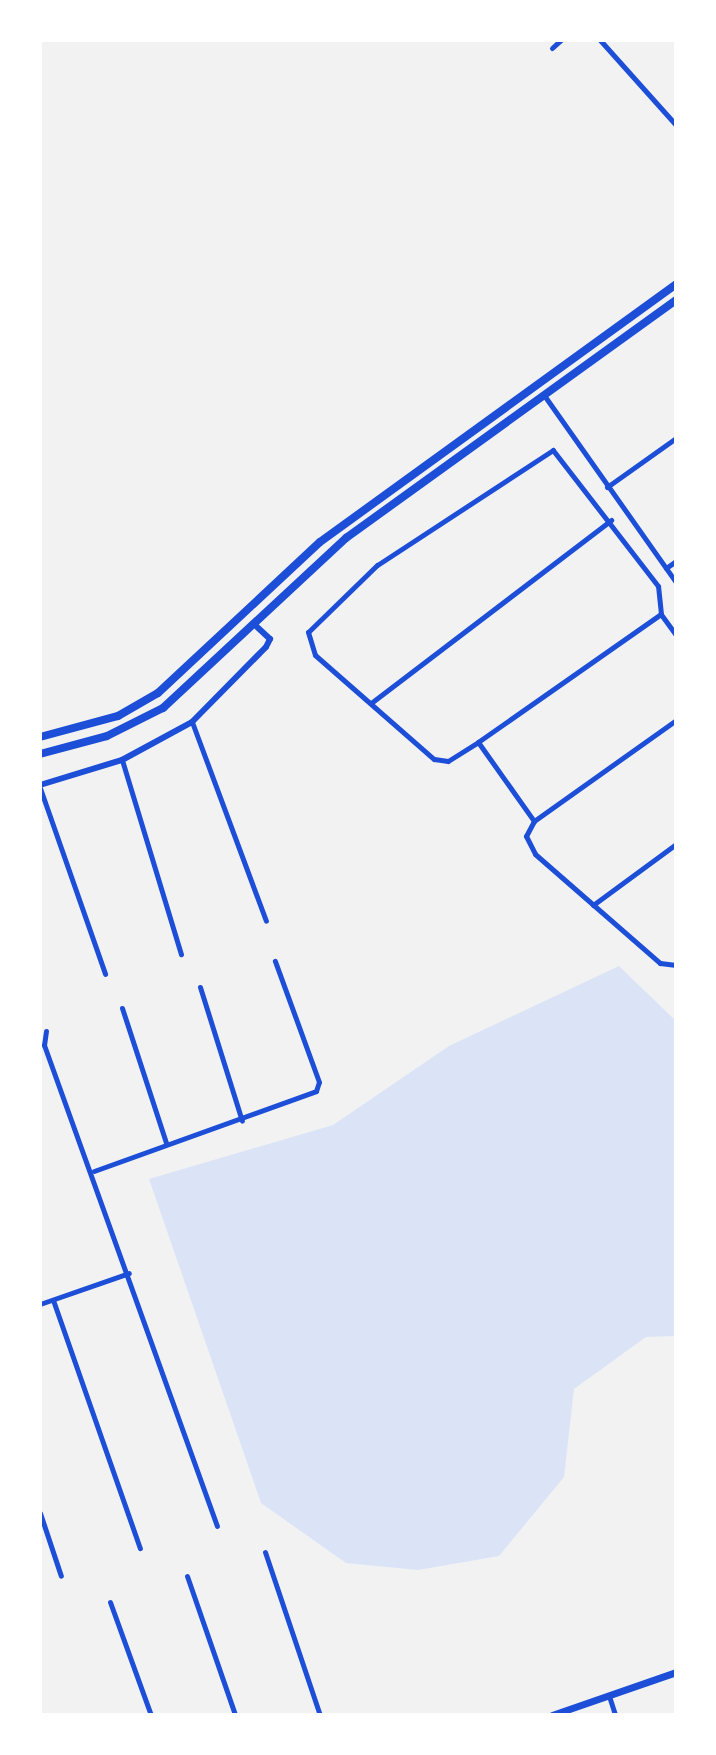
<!DOCTYPE html>
<html>
<head>
<meta charset="utf-8">
<style>
	body { margin:0 }
	#map { position:relative; width:716px; height:1755px; overflow:hidden; background:#f2f2f2; font-family:Lora,serif }
	div>[style] { position:absolute }
	[style*='--x'] { left:calc(var(--x)*1px); top:calc(var(--y)*1px); width:calc(var(--w)*1px); rotate:calc(var(--a)*1deg) }
	.green>* { inset:0; background:#dbe4f7 }
	.minor>* { height:5px; margin:-2.5px; padding:0 2.5px; transform-origin:2.5px; border-radius:2.5px; background:#1d4ed8 }
	.tertiary>* { height:6px; margin:-3px; padding:0 3px; transform-origin:3px; border-radius:3px; background:#1d4ed8 }
	.secondary>* { height:7px; margin:-3.5px; padding:0 3.5px; transform-origin:3.5px; border-radius:3.5px; background:#1d4ed8 }
	.primary>* { height:8px; margin:-4px; padding:0 4px; transform-origin:4px; border-radius:4px; background:#1d4ed8 }
	span { translate:-50% -50%; white-space:nowrap; text-align:center; line-height:1.15; -webkit-text-stroke:8px #fff; paint-order:stroke }
	.frame { position:absolute; inset:0; border:42px solid #fff; pointer-events:none }
</style>
</head>
<body>
<div id="map">
	<div class="green">
		<i style="clip-path:polygon(619px 966px,676px 1021px,676px 1336px,646px 1337px,574px 1389px,564px 1477px,499px 1556px,418px 1570px,346px 1563px,261px 1503px,149px 1179px,333px 1125px,449px 1046px)"></i>
	</div>
	<div class="minor">
		<i style="--x:600;--y:40;--w:114;--a:48.2"></i>
		<i style="--x:552;--y:48;--w:12;--a:-42"></i>
		<i style="--x:546;--y:398;--w:225;--a:54.8"></i>
		<i style="--x:607;--y:487;--w:85;--a:-35.4"></i>
		<i style="--x:666;--y:568;--w:12;--a:-35"></i>
		<i style="--x:676;--y:635;--w:26;--a:-126"></i>
		<i style="--x:661;--y:614;--w:28;--a:-96"></i>
		<i style="--x:658;--y:586;--w:172;--a:-127.7"></i>
		<i style="--x:553;--y:450;--w:210;--a:146.8"></i>
		<i style="--x:377;--y:565;--w:96;--a:135.8"></i>
		<i style="--x:308;--y:632;--w:24;--a:73"></i>
		<i style="--x:315;--y:655;--w:158;--a:41.2"></i>
		<i style="--x:434;--y:759;--w:14;--a:8"></i>
		<i style="--x:448;--y:761;--w:36;--a:-32"></i>
		<i style="--x:478;--y:742;--w:97;--a:54.7"></i>
		<i style="--x:534;--y:821;--w:17;--a:118"></i>
		<i style="--x:526;--y:836;--w:20;--a:63"></i>
		<i style="--x:535;--y:854;--w:166;--a:41.1"></i>
		<i style="--x:660;--y:963;--w:16;--a:7"></i>
		<i style="--x:371;--y:703;--w:302;--a:-37.3"></i>
		<i style="--x:192;--y:722;--w:212;--a:69.6"></i>
		<i style="--x:478;--y:742;--w:223;--a:-35"></i>
		<i style="--x:122;--y:760;--w:203;--a:73.1"></i>
		<i style="--x:40;--y:788;--w:197;--a:70.7"></i>
		<i style="--x:534;--y:821;--w:174;--a:-35.4"></i>
		<i style="--x:593;--y:905;--w:103;--a:-36.3"></i>
		<i style="--x:200;--y:987;--w:140;--a:72.6"></i>
		<i style="--x:122;--y:1008;--w:142;--a:71.9"></i>
		<i style="--x:46;--y:1031;--w:14;--a:98"></i>
		<i style="--x:44;--y:1045;--w:511;--a:70.22"></i>
		<i style="--x:94;--y:1171;--w:236;--a:-19.8"></i>
		<i style="--x:316;--y:1091;--w:9;--a:-72"></i>
		<i style="--x:319;--y:1082;--w:129;--a:-110"></i>
		<i style="--x:53;--y:1300;--w:263;--a:70.7"></i>
		<i style="--x:40;--y:1304;--w:94;--a:-19.2"></i>
		<i style="--x:40;--y:1513;--w:66;--a:71.6"></i>
		<i style="--x:265;--y:1552;--w:172;--a:71.4"></i>
		<i style="--x:187;--y:1576;--w:147;--a:70.9"></i>
		<i style="--x:110;--y:1602;--w:120;--a:70.1"></i>
		<i style="--x:609;--y:1696;--w:20;--a:72"></i>
	</div>
	<div class="tertiary">
		<i style="--x:40;--y:785;--w:86;--a:-17"></i>
		<i style="--x:122;--y:760;--w:80;--a:-28.5"></i>
		<i style="--x:192;--y:722;--w:105;--a:-45.4"></i>
		<i style="--x:266;--y:647;--w:9;--a:-63"></i>
		<i style="--x:270;--y:639;--w:21;--a:-137"></i>
	</div>
	<div class="secondary">
		<i style="--x:552;--y:1715;--w:131;--a:-19.1"></i>
	</div>
	<div class="primary">
		<i style="--x:40;--y:737;--w:81;--a:-15.1"></i>
		<i style="--x:118;--y:716;--w:46;--a:-29.9"></i>
		<i style="--x:158;--y:693;--w:221;--a:-43"></i>
		<i style="--x:320;--y:542;--w:440;--a:-35.9"></i>
		<i style="--x:40;--y:754;--w:69;--a:-15"></i>
		<i style="--x:107;--y:736;--w:63;--a:-26.6"></i>
		<i style="--x:163;--y:708;--w:250;--a:-42.9"></i>
		<i style="--x:346;--y:538;--w:407;--a:-35.8"></i>
	</div>
	<div class="frame"></div>
</div>
</body>
</html>
